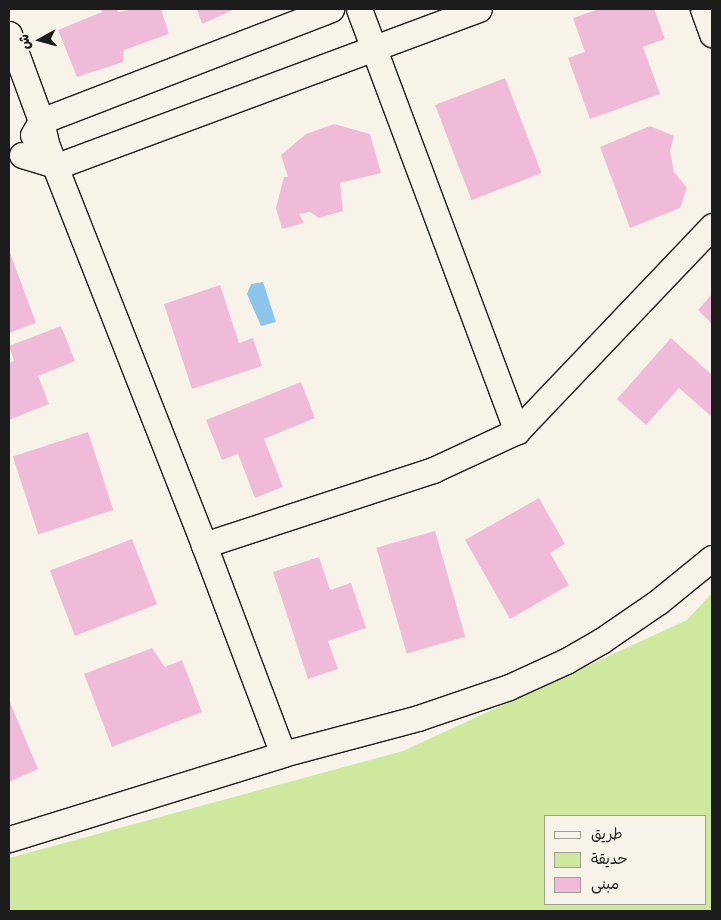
<!DOCTYPE html>
<html>
<head>
<meta charset="utf-8">
<style>
	body { margin:0 }
	#map { position:relative; width:721px; height:920px; overflow:hidden; background:#f7f3e8; font-family:"Architects Daughter","Playpen Sans Arabic",sans-serif }
	div>[style] { position:absolute }
	[style*='--x'] { left:calc(var(--x)*1px); top:calc(var(--y)*1px); width:calc(var(--w)*1px); rotate:calc(var(--a)*1deg) }
	.green>* { inset:0; background:#cee89e }
	.water>* { inset:0; background:#8dc4eb }
	.building>* { inset:0; background:#efbbd8; transform-origin:0 0 }
	.roads { filter:drop-shadow(1px 0 #1c1c1c) drop-shadow(-1px 0 #1c1c1c) drop-shadow(0 1px #1c1c1c) drop-shadow(0 -1px #1c1c1c) }
	.minor>* { height:25px; margin:-12.5px; padding:0 12.5px; transform-origin:12.5px; border-radius:12.5px; background:#f7f3e8 }
	span { translate:-50% -50%; white-space:nowrap; text-align:center; line-height:1.15; -webkit-text-stroke:5px #f7f3e8; paint-order:stroke }
	.frame { position:absolute; inset:0; border:10px solid #1c1c1c; pointer-events:none }
	.legend { position:absolute; left:544px; top:815px; width:162px; height:90px; box-sizing:border-box; background:#f7f3e8; border:1px solid #9f9d96; margin:0; padding:6px 9px; list-style:none; font-size:15px; color:#1c1c1c }
	.legend li { display:flex; align-items:center; gap:10px; height:25px }
	.legend b { width:25px; border:1px solid #9f9d96 }
	.north { position:absolute; left:15px; top:15px; width:50px; height:50px; -webkit-text-stroke:4px #f7f3e8; paint-order:stroke; rotate:263deg; font-size:14px; font-weight:700; line-height:20px; text-align:center; color:#1c1c1c }
	.north::after { content:''; display:block; margin:auto; width:18px; height:22px; background:#1c1c1c; clip-path:polygon(50% 0,100% 100%,50% 72%,0 100%) }
</style>
</head>
<body>
<div id="map">
	<div class="green">
		<i style="clip-path:polygon(evenodd,712px 593px,712px 911px,9px 911px,9px 858px,403px 751px,687px 620px,712px 593px,545px 816px,705px 816px,705px 904px,545px 904px,545px 816px)"></i>
	</div>
	<div class="water">
		<i style="clip-path:polygon(263px 282px,276px 322px,261px 326px,247px 294px,251px 284px)"></i>
	</div>
	<div class="building">
		<i style="clip-path:polygon(101px 9px,117px 9px,118px 12px,135px 9px,161px 9px,169px 34px,124px 50px,123px 62px,77px 77px,58px 30px,102px 12px)"></i>
		<i style="clip-path:polygon(197px 9px,235px 9px,202px 24px)"></i>
		<i style="clip-path:polygon(599px 9px,654px 9px,665px 39px,643px 47px,660px 94px,590px 119px,568px 58px,585px 52px,573px 18px)"></i>
		<i style="left:505px;top:78px;width:102px;height:75px;rotate:69deg"></i>
		<i style="clip-path:polygon(334px 124px,370px 134px,381px 173px,340px 183px,343px 211px,319px 218px,310px 212px,299px 214px,304px 223px,282px 229px,276px 208px,284px 177px,288px 177px,281px 155px,306px 134px)"></i>
		<i style="clip-path:polygon(650px 126px,674px 136px,670px 151px,674px 172px,687px 188px,680px 208px,630px 228px,600px 147px)"></i>
		<i style="clip-path:polygon(9px 250px,36px 323px,9px 333px)"></i>
		<i style="clip-path:polygon(220px 285px,239px 343px,253px 338px,262px 366px,192px 389px,164px 304px)"></i>
		<i style="clip-path:polygon(712px 294px,712px 324px,698px 310px)"></i>
		<i style="clip-path:polygon(61px 326px,75px 361px,38px 376px,49px 404px,9px 420px,9px 363px,14px 361px,9px 346px)"></i>
		<i style="clip-path:polygon(671px 338px,712px 375px,712px 417px,679px 388px,646px 425px,617px 399px)"></i>
		<i style="clip-path:polygon(301px 382px,315px 418px,264px 439px,283px 487px,255px 498px,238px 454px,222px 460px,206px 420px)"></i>
		<i style="left:88px;top:432px;width:82px;height:79px;rotate:72deg"></i>
		<i style="clip-path:polygon(539px 498px,565px 544px,550px 553px,569px 585px,510px 619px,465px 540px)"></i>
		<i style="left:435px;top:531px;width:110px;height:61px;rotate:74deg"></i>
		<i style="left:132px;top:539px;width:70px;height:88px;rotate:69deg"></i>
		<i style="clip-path:polygon(319px 557px,330px 590px,351px 583px,366px 628px,328px 641px,338px 669px,308px 679px,273px 572px)"></i>
		<i style="clip-path:polygon(152px 648px,165px 667px,182px 660px,202px 712px,112px 747px,84px 674px)"></i>
		<i style="clip-path:polygon(9px 700px,38px 769px,9px 782px)"></i>
	</div>
	<div class="roads">
		<div class="minor">
			<i style="--x:359;--y:9;--w:451;--a:69.5"></i>
			<i style="--x:703;--y:9;--w:27;--a:70"></i>
			<i style="--x:9;--y:34;--w:93;--a:69.8"></i>
			<i style="--x:41;--y:121;--w:26;--a:77"></i>
			<i style="--x:47;--y:146;--w:429;--a:68.5"></i>
			<i style="--x:204;--y:545;--w:223;--a:69.3"></i>
			<i style="--x:33;--y:135;--w:16;--a:-60"></i>
			<i style="--x:41;--y:121;--w:311;--a:-21.1"></i>
			<i style="--x:22;--y:155;--w:37;--a:17"></i>
			<i style="--x:57;--y:166;--w:450;--a:-20.4"></i>
			<i style="--x:204;--y:545;--w:241;--a:-18.1"></i>
			<i style="--x:433;--y:470;--w:93;--a:-24.9"></i>
			<i style="--x:517;--y:431;--w:283;--a:-46.4"></i>
			<i style="--x:9;--y:839;--w:287;--a:-17.2"></i>
			<i style="--x:283;--y:754;--w:140;--a:-14.9"></i>
			<i style="--x:418;--y:718;--w:96;--a:-18.8"></i>
			<i style="--x:509;--y:687;--w:63;--a:-24.5"></i>
			<i style="--x:566;--y:661;--w:40;--a:-29.7"></i>
			<i style="--x:601;--y:641;--w:69;--a:-34.4"></i>
			<i style="--x:658;--y:602;--w:70;--a:-39.2"></i>
		</div>
	</div>
	<div class="frame"></div>
	<ul class="legend">
	<li><b style="height:6px;background:#f7f3e8"></b>طريق</li>
	<li><b style="height:14px;background:#cee89e"></b>حديقة</li>
	<li><b style="height:14px;background:#efbbd8"></b>مبنى</li>
	</ul>
	<div class="north">ش</div>
</div>
</body>
</html>
